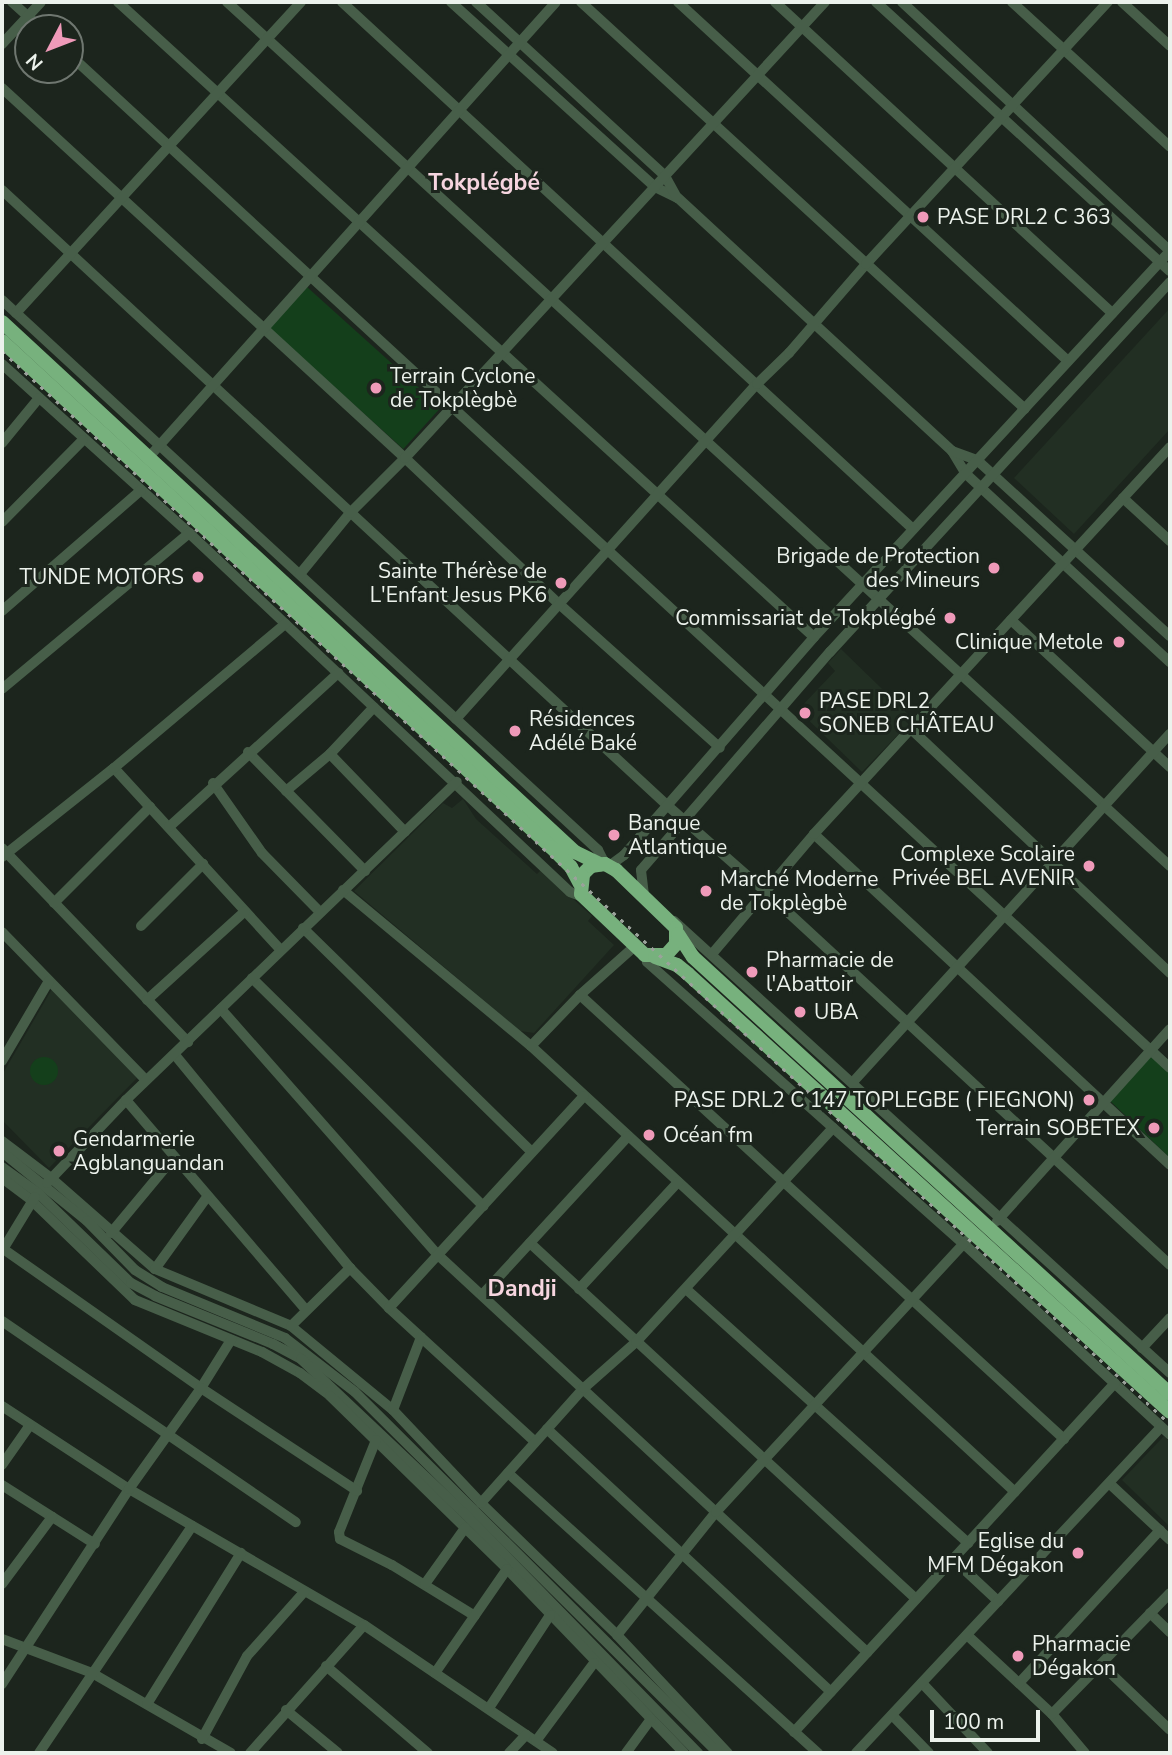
<!DOCTYPE html>
<html>
<head>
<meta charset="utf-8">
<style>
	body { margin:0 }
	#map { position:relative; width:1172px; height:1755px; overflow:hidden; background:#1c251d; font-family:"Nunito Sans",sans-serif }
	div>[style] { position:absolute }
	[style*='--x'] { left:calc(var(--x)*1px); top:calc(var(--y)*1px); width:calc(var(--w)*1px); rotate:calc(var(--a)*1deg) }
	.built>* { inset:0; background:#222f23 }
	.green>* { inset:0; background:#143f1b; transform-origin:0 0 }
	.round { border-radius:50% }
	.minor>* { height:10px; margin:-5px; padding:0 5px; transform-origin:5px; border-radius:5px; background:#475e49 }
	.highway>* { height:14px; margin:-7px; padding:0 7px; transform-origin:7px; border-radius:7px; background:#77b17d }
	.rail>* { height:2.5px; margin-top:-1.25px; transform-origin:0; background:repeating-linear-gradient(90deg,#9ba29b 0 3.5px,transparent 0 10.5px) }
	.dots>* { width:19px; height:19px; translate:-50% -50%; box-sizing:border-box; border:4px solid #1c251d; border-radius:50% }
	span { translate:-50% -50%; white-space:nowrap; text-align:center; line-height:1.15; -webkit-text-stroke:6px #1c251d; paint-order:stroke }
	.poi-label { font-size:21px; color:#ecf2ec }
	.left { translate:0 -50%; text-align:left }
	.right { translate:-100% -50%; text-align:right }
	.neighbourhood-label { font-size:23px; color:#f6d5df; font-weight:700 }
	.frame { position:absolute; inset:0; border:4px solid #ecf2ec; pointer-events:none }
	.north { position:absolute; left:14px; top:14px; width:70px; height:70px; box-sizing:border-box; background:#1c251d; border:2px solid #6f7770; border-radius:50%; rotate:228deg; font-size:19px; font-weight:700; line-height:28px; text-align:center; color:#ecf2ec }
	.north::after { content:''; display:block; margin:auto; width:24px; height:32px; background:#ef9ab9; clip-path:polygon(50% 0,100% 100%,50% 72%,0 100%) }
	.scale { position:absolute; left:930px; top:1710px; width:110px; height:32px; box-sizing:border-box; border:4px solid #ecf2ec; border-top:0; padding-left:9px; font-size:21px; line-height:24px; white-space:nowrap; color:#ecf2ec; -webkit-text-stroke:5px #1c251d; paint-order:stroke }
</style>
</head>
<body>
<div id="map">
	<div class="built">
		<i style="clip-path:polygon(1170px 308px,1170px 429px,1074px 534px,1014px 478px)"></i>
		<i style="clip-path:polygon(841px 649px,913px 719px,862px 772px,798px 710px,835px 671px,828px 663px)"></i>
		<i style="clip-path:polygon(463px 799px,476px 819px,537px 874px,541px 870px,592px 916px,588px 921px,614px 945px,534px 1033px,520px 1031px,354px 891px,443px 803px,452px 808px)"></i>
		<i style="clip-path:polygon(52px 989px,137px 1078px,49px 1168px,2px 1120px,2px 1075px)"></i>
		<i style="clip-path:polygon(1164px 1436px,1170px 1442px,1170px 1527px,1122px 1480px)"></i>
	</div>
	<div class="green">
		<i style="left:307px;top:287px;width:180px;height:56px;rotate:42deg"></i>
		<i style="clip-path:polygon(1151px 1050px,1170px 1068px,1170px 1158px,1107px 1098px)"></i>
		<i class="round" style="left:30px;top:1057px;width:28px;height:28px"></i>
	</div>
	<div class="minor">
		<i style="--x:12;--y:2;--w:39;--a:42"></i>
		<i style="--x:118;--y:2;--w:942;--a:42.38"></i>
		<i style="--x:227;--y:2;--w:1279;--a:42.5"></i>
		<i style="--x:342;--y:2;--w:777;--a:42.71"></i>
		<i style="--x:451;--y:2;--w:275;--a:42.2"></i>
		<i style="--x:655;--y:187;--w:25;--a:26"></i>
		<i style="--x:678;--y:198;--w:373;--a:42.7"></i>
		<i style="--x:952;--y:451;--w:26;--a:59"></i>
		<i style="--x:965;--y:473;--w:279;--a:42.7"></i>
		<i style="--x:476;--y:2;--w:257;--a:42.6"></i>
		<i style="--x:665;--y:176;--w:25;--a:61"></i>
		<i style="--x:581;--y:2;--w:602;--a:42.51"></i>
		<i style="--x:678;--y:2;--w:530;--a:42.63"></i>
		<i style="--x:775;--y:2;--w:459;--a:42.7"></i>
		<i style="--x:876;--y:2;--w:398;--a:42.5"></i>
		<i style="--x:902;--y:2;--w:366;--a:42.9"></i>
		<i style="--x:1012;--y:2;--w:214;--a:42.5"></i>
		<i style="--x:1122;--y:2;--w:65;--a:42.5"></i>
		<i style="--x:2;--y:44;--w:57;--a:-47.1"></i>
		<i style="--x:70;--y:55;--w:1495;--a:42.64"></i>
		<i style="--x:2;--y:88;--w:547;--a:42.56"></i>
		<i style="--x:405;--y:458;--w:211;--a:43.5"></i>
		<i style="--x:558;--y:603;--w:217;--a:41.8"></i>
		<i style="--x:2;--y:190;--w:907;--a:42.77"></i>
		<i style="--x:668;--y:806;--w:130;--a:41.3"></i>
		<i style="--x:766;--y:892;--w:550;--a:42.72"></i>
		<i style="--x:2;--y:300;--w:811;--a:42.7"></i>
		<i style="--x:598;--y:850;--w:16;--a:63"></i>
		<i style="--x:16;--y:313;--w:422;--a:-47.5"></i>
		<i style="--x:2;--y:364;--w:252;--a:42.1"></i>
		<i style="--x:189;--y:533;--w:523;--a:43.3"></i>
		<i style="--x:570;--y:892;--w:14;--a:21"></i>
		<i style="--x:2;--y:443;--w:58;--a:-50.6"></i>
		<i style="--x:952;--y:451;--w:27;--a:20"></i>
		<i style="--x:977;--y:460;--w:261;--a:42.4"></i>
		<i style="--x:149;--y:457;--w:610;--a:-48.19"></i>
		<i style="--x:1123;--y:498;--w:64;--a:42.5"></i>
		<i style="--x:2;--y:522;--w:115;--a:-45.4"></i>
		<i style="--x:300;--y:574;--w:79;--a:-50.7"></i>
		<i style="--x:350;--y:513;--w:78;--a:-45"></i>
		<i style="--x:405;--y:458;--w:620;--a:-47.35"></i>
		<i style="--x:2;--y:611;--w:184;--a:-41"></i>
		<i style="--x:1011;--y:620;--w:217;--a:42.8"></i>
		<i style="--x:2;--y:689;--w:244;--a:-39.8"></i>
		<i style="--x:456;--y:719;--w:450;--a:-48.1"></i>
		<i style="--x:757;--y:384;--w:45;--a:-44.1"></i>
		<i style="--x:789;--y:353;--w:118;--a:-49.1"></i>
		<i style="--x:866;--y:264;--w:357;--a:-47.3"></i>
		<i style="--x:911;--y:729;--w:356;--a:43.3"></i>
		<i style="--x:248;--y:752;--w:167;--a:45.5"></i>
		<i style="--x:330;--y:754;--w:64;--a:-46.9"></i>
		<i style="--x:114;--y:768;--w:247;--a:47.5"></i>
		<i style="--x:213;--y:783;--w:85;--a:55"></i>
		<i style="--x:262;--y:853;--w:83;--a:45.5"></i>
		<i style="--x:286;--y:791;--w:57;--a:-40.1"></i>
		<i style="--x:330;--y:754;--w:108;--a:46.1"></i>
		<i style="--x:169;--y:827;--w:229;--a:-42.3"></i>
		<i style="--x:814;--y:834;--w:486;--a:42.9"></i>
		<i style="--x:2;--y:848;--w:269;--a:46.2"></i>
		<i style="--x:2;--y:857;--w:143;--a:-38.5"></i>
		<i style="--x:114;--y:768;--w:224;--a:-40.1"></i>
		<i style="--x:609;--y:866;--w:19;--a:-36"></i>
		<i style="--x:624;--y:855;--w:289;--a:-48.9"></i>
		<i style="--x:814;--y:637;--w:525;--a:-47.32"></i>
		<i style="--x:343;--y:890;--w:244;--a:39.7"></i>
		<i style="--x:531;--y:1046;--w:658;--a:42.66"></i>
		<i style="--x:644;--y:895;--w:25;--a:-97"></i>
		<i style="--x:641;--y:870;--w:289;--a:-49.1"></i>
		<i style="--x:830;--y:652;--w:502;--a:-47.42"></i>
		<i style="--x:54;--y:903;--w:136;--a:-45"></i>
		<i style="--x:674;--y:921;--w:671;--a:42.34"></i>
		<i style="--x:141;--y:926;--w:88;--a:-45"></i>
		<i style="--x:303;--y:928;--w:320;--a:44.4"></i>
		<i style="--x:2;--y:932;--w:206;--a:45.8"></i>
		<i style="--x:712;--y:954;--w:157;--a:-49.6"></i>
		<i style="--x:814;--y:834;--w:526;--a:-47.39"></i>
		<i style="--x:645;--y:955;--w:7;--a:74"></i>
		<i style="--x:647;--y:962;--w:424;--a:41.7"></i>
		<i style="--x:964;--y:1244;--w:281;--a:42.8"></i>
		<i style="--x:252;--y:978;--w:325;--a:44.6"></i>
		<i style="--x:580;--y:995;--w:657;--a:42.53"></i>
		<i style="--x:147;--y:1000;--w:132;--a:-42.2"></i>
		<i style="--x:221;--y:1009;--w:328;--a:48.6"></i>
		<i style="--x:438;--y:1255;--w:585;--a:42.78"></i>
		<i style="--x:531;--y:1046;--w:71;--a:-46.1"></i>
		<i style="--x:580;--y:995;--w:74;--a:-41.7"></i>
		<i style="--x:175;--y:1055;--w:276;--a:50.6"></i>
		<i style="--x:350;--y:1268;--w:56;--a:45.7"></i>
		<i style="--x:389;--y:1308;--w:198;--a:42.5"></i>
		<i style="--x:2;--y:1061;--w:93;--a:-59.6"></i>
		<i style="--x:853;--y:1082;--w:471;--a:-47.7"></i>
		<i style="--x:126;--y:1100;--w:275;--a:49.4"></i>
		<i style="--x:2;--y:1141;--w:61;--a:37.1"></i>
		<i style="--x:51;--y:1178;--w:138;--a:41.2"></i>
		<i style="--x:155;--y:1269;--w:147;--a:22.7"></i>
		<i style="--x:291;--y:1326;--w:132;--a:39.5"></i>
		<i style="--x:393;--y:1410;--w:128;--a:46.6"></i>
		<i style="--x:481;--y:1503;--w:190;--a:44.1"></i>
		<i style="--x:617;--y:1635;--w:162;--a:46.8"></i>
		<i style="--x:2;--y:1152;--w:109;--a:39.1"></i>
		<i style="--x:87;--y:1221;--w:69;--a:45.6"></i>
		<i style="--x:135;--y:1270;--w:32;--a:32"></i>
		<i style="--x:162;--y:1287;--w:133;--a:22.5"></i>
		<i style="--x:285;--y:1338;--w:88;--a:37.6"></i>
		<i style="--x:355;--y:1392;--w:512;--a:44.84"></i>
		<i style="--x:2;--y:1167;--w:44;--a:35.8"></i>
		<i style="--x:38;--y:1193;--w:129;--a:44.1"></i>
		<i style="--x:131;--y:1283;--w:27;--a:28"></i>
		<i style="--x:155;--y:1296;--w:127;--a:22.1"></i>
		<i style="--x:273;--y:1344;--w:32;--a:28"></i>
		<i style="--x:301;--y:1359;--w:223;--a:43.4"></i>
		<i style="--x:463;--y:1512;--w:337;--a:45.7"></i>
		<i style="--x:2;--y:1178;--w:38;--a:37"></i>
		<i style="--x:32;--y:1201;--w:143;--a:43.9"></i>
		<i style="--x:135;--y:1300;--w:137;--a:22.3"></i>
		<i style="--x:262;--y:1352;--w:43;--a:28.9"></i>
		<i style="--x:300;--y:1373;--w:38;--a:37"></i>
		<i style="--x:330;--y:1396;--w:248;--a:44.3"></i>
		<i style="--x:507;--y:1569;--w:255;--a:46.1"></i>
		<i style="--x:47;--y:1183;--w:115;--a:-46.4"></i>
		<i style="--x:126;--y:1100;--w:459;--a:-43.9"></i>
		<i style="--x:997;--y:1221;--w:258;--a:-48"></i>
		<i style="--x:111;--y:1233;--w:99;--a:-50.3"></i>
		<i style="--x:530;--y:1243;--w:525;--a:42.68"></i>
		<i style="--x:2;--y:1248;--w:243;--a:35.1"></i>
		<i style="--x:201;--y:1388;--w:57;--a:-58"></i>
		<i style="--x:2;--y:1251;--w:63;--a:-58.6"></i>
		<i style="--x:155;--y:1269;--w:89;--a:-54.2"></i>
		<i style="--x:579;--y:1289;--w:146;--a:-47.2"></i>
		<i style="--x:686;--y:1289;--w:380;--a:42"></i>
		<i style="--x:482;--y:1295;--w:216;--a:-47.4"></i>
		<i style="--x:389;--y:1308;--w:288;--a:-47.4"></i>
		<i style="--x:2;--y:1321;--w:356;--a:34.4"></i>
		<i style="--x:291;--y:1326;--w:83;--a:-44.5"></i>
		<i style="--x:1142;--y:1348;--w:41;--a:-47"></i>
		<i style="--x:2;--y:1406;--w:152;--a:33.2"></i>
		<i style="--x:129;--y:1489;--w:272;--a:30.1"></i>
		<i style="--x:364;--y:1625;--w:228;--a:34.1"></i>
		<i style="--x:393;--y:1410;--w:78;--a:-69"></i>
		<i style="--x:547;--y:1429;--w:387;--a:42.8"></i>
		<i style="--x:376;--y:1440;--w:99;--a:111.9"></i>
		<i style="--x:339;--y:1532;--w:7;--a:82"></i>
		<i style="--x:340;--y:1539;--w:58;--a:26.6"></i>
		<i style="--x:392;--y:1565;--w:97;--a:31.6"></i>
		<i style="--x:2;--y:1465;--w:49;--a:-55"></i>
		<i style="--x:508;--y:1473;--w:418;--a:42.1"></i>
		<i style="--x:1110;--y:1484;--w:82;--a:43"></i>
		<i style="--x:2;--y:1485;--w:110;--a:32.4"></i>
		<i style="--x:481;--y:1503;--w:154;--a:-48.2"></i>
		<i style="--x:584;--y:1388;--w:69;--a:-41.5"></i>
		<i style="--x:636;--y:1342;--w:291;--a:-47.4"></i>
		<i style="--x:953;--y:1559;--w:62;--a:43"></i>
		<i style="--x:2;--y:1584;--w:84;--a:-53.3"></i>
		<i style="--x:425;--y:1584;--w:69;--a:-54.5"></i>
		<i style="--x:1150;--y:1613;--w:28;--a:44"></i>
		<i style="--x:617;--y:1635;--w:158;--a:-51.2"></i>
		<i style="--x:716;--y:1512;--w:370;--a:-47.3"></i>
		<i style="--x:967;--y:1635;--w:116;--a:42.9"></i>
		<i style="--x:1052;--y:1714;--w:51;--a:49.8"></i>
		<i style="--x:2;--y:1639;--w:96;--a:20.7"></i>
		<i style="--x:92;--y:1673;--w:160;--a:29.9"></i>
		<i style="--x:1101;--y:1664;--w:95;--a:43.7"></i>
		<i style="--x:326;--y:1666;--w:134;--a:40.5"></i>
		<i style="--x:435;--y:1673;--w:126;--a:-55.3"></i>
		<i style="--x:922;--y:1683;--w:96;--a:46.7"></i>
		<i style="--x:1019;--y:1683;--w:208;--a:-47.3"></i>
		<i style="--x:2;--y:1684;--w:233;--a:-56.9"></i>
		<i style="--x:129;--y:1489;--w:124;--a:-54.5"></i>
		<i style="--x:201;--y:1388;--w:187;--a:33.4"></i>
		<i style="--x:147;--y:1704;--w:178;--a:-58.1"></i>
		<i style="--x:489;--y:1708;--w:111;--a:-56.7"></i>
		<i style="--x:286;--y:1710;--w:67;--a:39.6"></i>
		<i style="--x:1052;--y:1714;--w:169;--a:-45.7"></i>
		<i style="--x:892;--y:1715;--w:53;--a:45.8"></i>
		<i style="--x:794;--y:1732;--w:474;--a:-47.4"></i>
		<i style="--x:202;--y:1739;--w:94;--a:-61.5"></i>
		<i style="--x:247;--y:1656;--w:86;--a:-48.3"></i>
		<i style="--x:536;--y:1741;--w:97;--a:-53.4"></i>
		<i style="--x:39;--y:1753;--w:274;--a:-56"></i>
		<i style="--x:250;--y:1753;--w:171;--a:-48.3"></i>
		<i style="--x:509;--y:1753;--w:25;--a:-47"></i>
		<i style="--x:626;--y:1753;--w:42;--a:-53.7"></i>
		<i style="--x:856;--y:1753;--w:446;--a:-46.9"></i>
	</div>
	<div class="highway">
		<i style="--x:2;--y:322;--w:781;--a:42.77"></i>
		<i style="--x:575;--y:852;--w:28;--a:26"></i>
		<i style="--x:2;--y:341;--w:747;--a:42.67"></i>
		<i style="--x:551;--y:847;--w:28;--a:45"></i>
		<i style="--x:571;--y:867;--w:19;--a:62"></i>
		<i style="--x:605;--y:864;--w:13;--a:29"></i>
		<i style="--x:616;--y:870;--w:83;--a:44"></i>
		<i style="--x:676;--y:928;--w:16;--a:90"></i>
		<i style="--x:676;--y:944;--w:15;--a:132"></i>
		<i style="--x:666;--y:955;--w:21;--a:180"></i>
		<i style="--x:645;--y:955;--w:88;--a:-136.4"></i>
		<i style="--x:581;--y:894;--w:20;--a:-84"></i>
		<i style="--x:583;--y:874;--w:11;--a:-45"></i>
		<i style="--x:591;--y:866;--w:14;--a:-8"></i>
		<i style="--x:678;--y:934;--w:27;--a:57"></i>
		<i style="--x:693;--y:957;--w:647;--a:42.49"></i>
		<i style="--x:655;--y:957;--w:23;--a:20"></i>
		<i style="--x:677;--y:965;--w:14;--a:39"></i>
		<i style="--x:688;--y:974;--w:651;--a:42.26"></i>
	</div>
	<div class="rail">
		<i style="--x:2;--y:351;--w:1586;--a:42.57"></i>
	</div>
	<div class="dots">
		<i style="left:923px;top:217px;background:#ef9ab9"></i>
		<i style="left:376px;top:388px;background:#ef9ab9"></i>
		<i style="left:994px;top:568px;background:#ef9ab9"></i>
		<i style="left:198px;top:577px;background:#ef9ab9"></i>
		<i style="left:561px;top:583px;background:#ef9ab9"></i>
		<i style="left:950px;top:618px;background:#ef9ab9"></i>
		<i style="left:1119px;top:642px;background:#ef9ab9"></i>
		<i style="left:805px;top:713px;background:#ef9ab9"></i>
		<i style="left:515px;top:731px;background:#ef9ab9"></i>
		<i style="left:614px;top:835px;background:#ef9ab9"></i>
		<i style="left:1089px;top:866px;background:#ef9ab9"></i>
		<i style="left:706px;top:891px;background:#ef9ab9"></i>
		<i style="left:752px;top:972px;background:#ef9ab9"></i>
		<i style="left:800px;top:1012px;background:#ef9ab9"></i>
		<i style="left:1089px;top:1100px;background:#ef9ab9"></i>
		<i style="left:1154px;top:1128px;background:#ef9ab9"></i>
		<i style="left:649px;top:1135px;background:#ef9ab9"></i>
		<i style="left:59px;top:1151px;background:#ef9ab9"></i>
		<i style="left:1078px;top:1553px;background:#ef9ab9"></i>
		<i style="left:1018px;top:1656px;background:#ef9ab9"></i>
	</div>
	<div class="poi-label">
		<span class="left" style="left:937px;top:217px">PASE DRL2 C 363</span>
		<span class="left" style="left:390px;top:388px">Terrain Cyclone<br>de Tokplègbè</span>
		<span class="right" style="left:980px;top:568px">Brigade de Protection<br>des Mineurs</span>
		<span class="right" style="left:547px;top:583px">Sainte Thérèse de<br>L'Enfant Jesus PK6</span>
		<span class="right" style="left:184px;top:577px">TUNDE MOTORS</span>
		<span class="right" style="left:936px;top:618px">Commissariat de Tokplégbé</span>
		<span class="right" style="left:1103px;top:642px">Clinique Metole</span>
		<span class="left" style="left:819px;top:713px">PASE DRL2<br>SONEB CHÂTEAU</span>
		<span class="left" style="left:529px;top:731px">Résidences<br>Adélé Baké</span>
		<span class="left" style="left:628px;top:835px">Banque<br>Atlantique</span>
		<span class="right" style="left:1075px;top:866px">Complexe Scolaire<br>Privée BEL AVENIR</span>
		<span class="left" style="left:720px;top:891px">Marché Moderne<br>de Tokplègbè</span>
		<span class="left" style="left:766px;top:972px">Pharmacie de<br>l'Abattoir</span>
		<span class="left" style="left:814px;top:1012px">UBA</span>
		<span class="right" style="left:1075px;top:1100px">PASE DRL2 C 147 TOPLEGBE ( FIEGNON)</span>
		<span class="right" style="left:1140px;top:1128px">Terrain SOBETEX</span>
		<span class="left" style="left:663px;top:1135px">Océan fm</span>
		<span class="left" style="left:73px;top:1151px">Gendarmerie<br>Agblanguandan</span>
		<span class="right" style="left:1064px;top:1553px">Eglise du<br>MFM Dégakon</span>
		<span class="left" style="left:1032px;top:1656px">Pharmacie<br>Dégakon</span>
	</div>
	<div class="neighbourhood-label">
		<span style="left:484px;top:183px">Tokplégbé</span>
		<span style="left:522px;top:1289px">Dandji</span>
	</div>
	<div class="frame"></div>
	<div class="north">N</div>
	<div class="scale">100 m</div>
</div>
</body>
</html>
